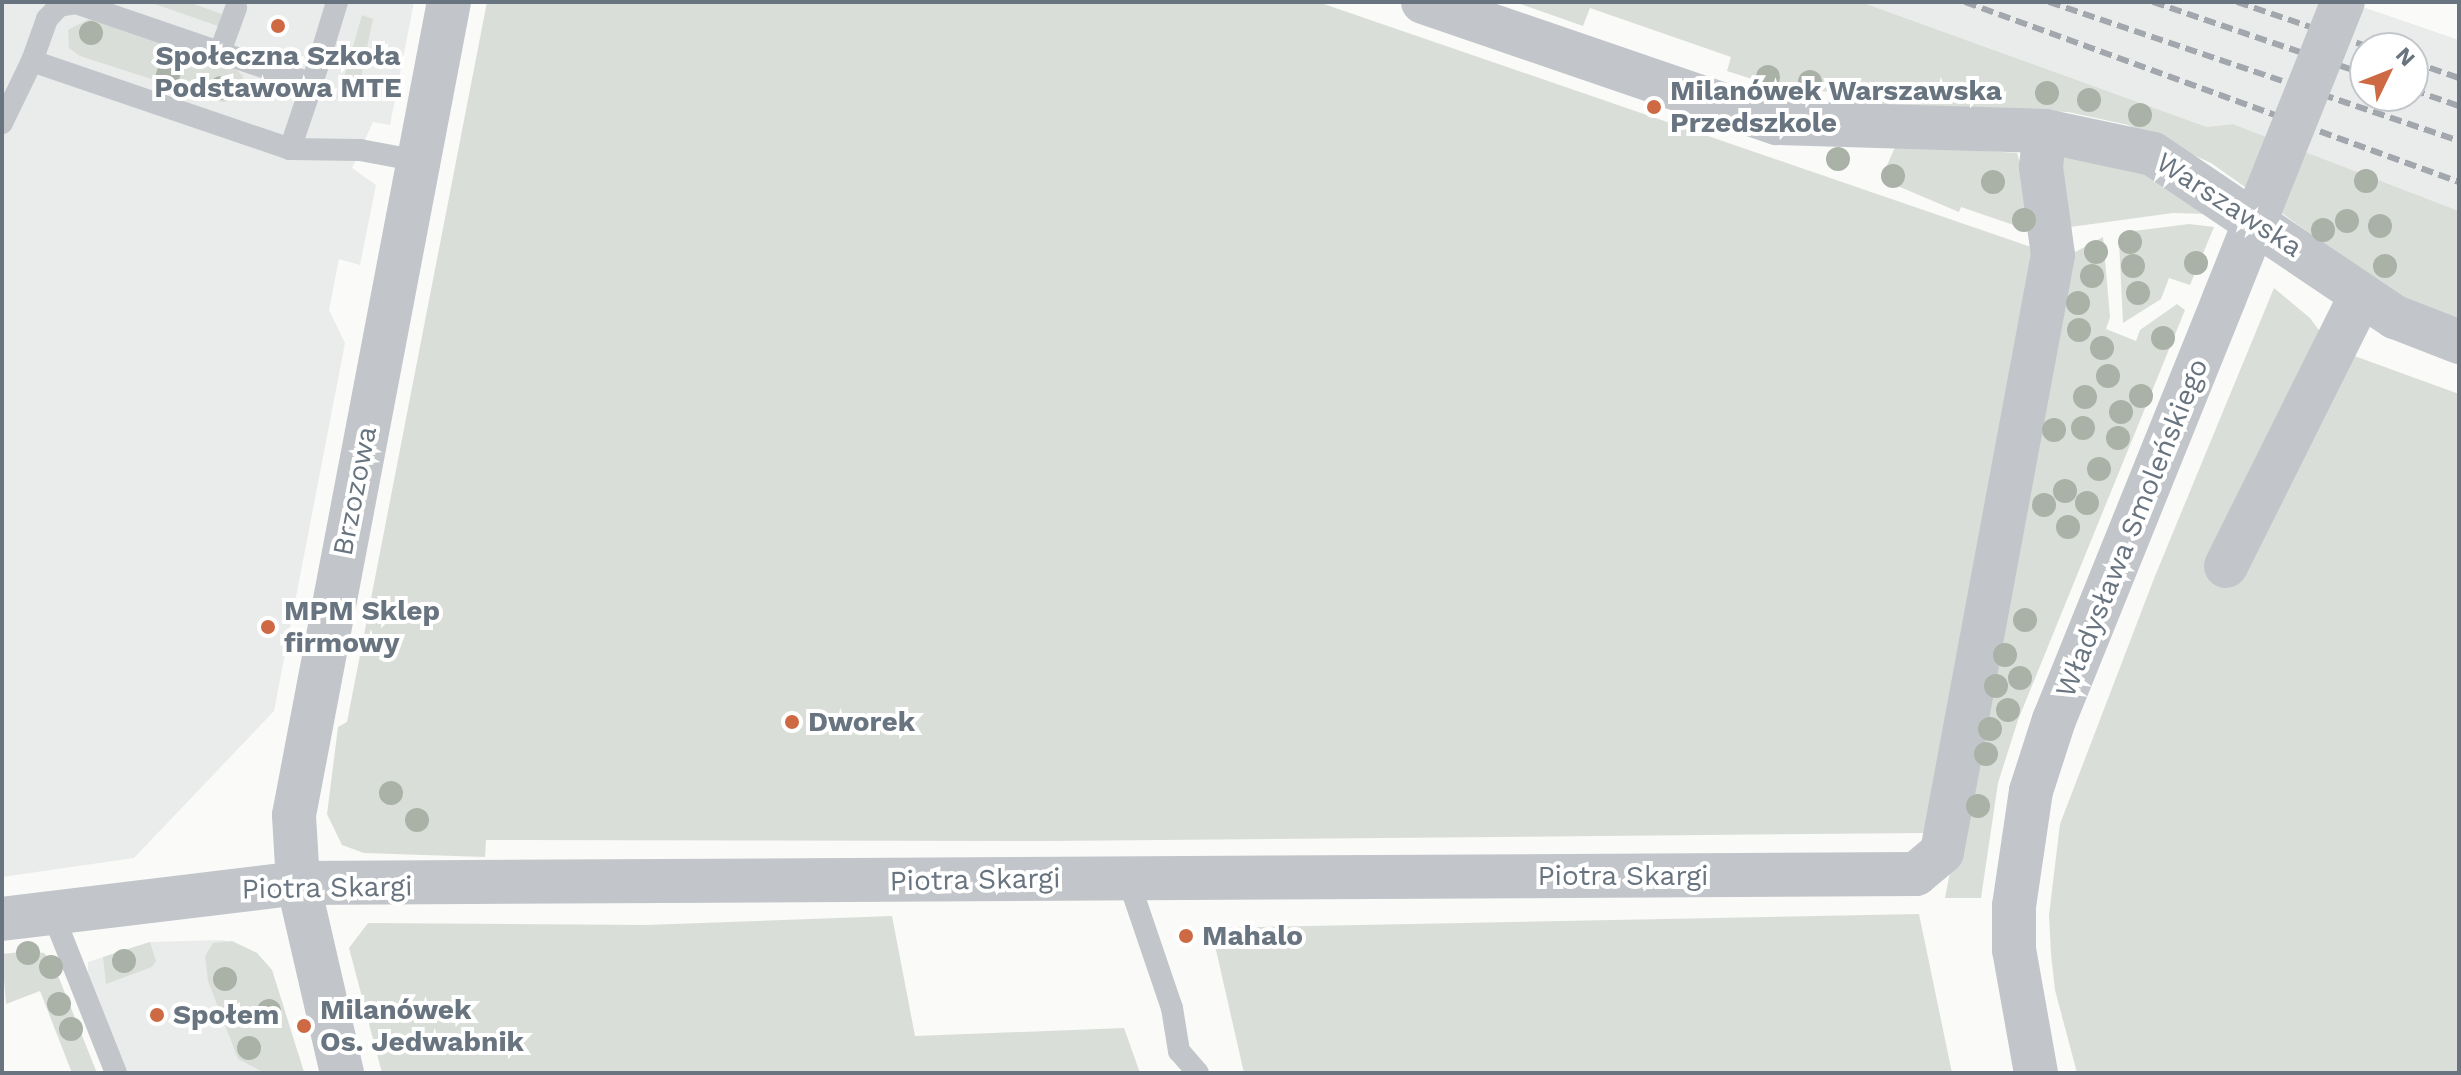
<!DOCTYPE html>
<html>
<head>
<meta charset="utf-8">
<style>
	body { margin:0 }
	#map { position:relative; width:2461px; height:1075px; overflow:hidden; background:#fafaf8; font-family:"Work Sans",sans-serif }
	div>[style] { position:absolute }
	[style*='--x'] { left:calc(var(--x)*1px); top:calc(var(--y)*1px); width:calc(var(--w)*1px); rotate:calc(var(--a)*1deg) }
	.built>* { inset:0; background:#eaeceb }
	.green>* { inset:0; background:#daded8 }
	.service>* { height:22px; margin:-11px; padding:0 11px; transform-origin:11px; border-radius:11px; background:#c2c5c9 }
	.minor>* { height:44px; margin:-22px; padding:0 22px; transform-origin:22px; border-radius:22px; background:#c2c5c9 }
	.tertiary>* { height:44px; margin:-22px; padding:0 22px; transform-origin:22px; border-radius:22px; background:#c2c5c9 }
	.rail>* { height:6px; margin-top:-3px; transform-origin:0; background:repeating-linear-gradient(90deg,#a2a7ad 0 12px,transparent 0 18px) }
	.tertiary-bridge>* { height:44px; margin:-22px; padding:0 22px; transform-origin:22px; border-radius:22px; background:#c2c5c9 }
	.trees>* { width:24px; height:24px; margin:-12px; border-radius:50%; background:#aab2a8 }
	.dots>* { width:22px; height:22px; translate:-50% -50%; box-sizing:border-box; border:4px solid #fff; border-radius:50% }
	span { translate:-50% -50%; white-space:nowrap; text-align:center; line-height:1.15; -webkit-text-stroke:8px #fff; paint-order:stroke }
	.poi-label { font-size:28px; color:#68747f; font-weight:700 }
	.left { translate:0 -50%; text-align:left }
	.street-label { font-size:28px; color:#68747f }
	.frame { position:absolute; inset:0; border:4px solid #68747f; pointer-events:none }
	.north { position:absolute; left:2349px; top:32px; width:80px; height:80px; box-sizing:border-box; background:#fff; border:2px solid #c3c7cc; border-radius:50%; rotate:47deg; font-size:22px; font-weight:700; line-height:32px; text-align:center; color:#68747f }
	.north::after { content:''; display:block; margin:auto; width:28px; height:36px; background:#cd6a44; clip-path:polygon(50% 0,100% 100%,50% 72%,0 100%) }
</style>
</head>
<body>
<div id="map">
	<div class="built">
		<i style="clip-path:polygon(2px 2px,414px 2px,390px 125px,373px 122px,352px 168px,376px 185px,360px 265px,339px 259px,329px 310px,345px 343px,274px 711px,134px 858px,2px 877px)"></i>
		<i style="clip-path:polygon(evenodd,1861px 2px,2348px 2px,2459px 40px,2459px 211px,2233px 124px,2207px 127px,1861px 2px,2365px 48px,2413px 48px,2413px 96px,2365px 96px,2365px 48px)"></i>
		<i style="clip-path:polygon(223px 940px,257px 953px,272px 970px,304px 1073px,126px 1073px,88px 974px,88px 962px,150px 942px)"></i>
	</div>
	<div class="green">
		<i style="clip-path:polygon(149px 2px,188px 2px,222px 14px,218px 26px)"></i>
		<i style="clip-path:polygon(487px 2px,1318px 2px,2034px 248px,1924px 833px,1050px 841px,486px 840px,485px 857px,364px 853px,342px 845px,327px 814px,338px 727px,347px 722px)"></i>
		<i style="clip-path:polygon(1515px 2px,1861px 2px,2207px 127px,2233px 124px,2459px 211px,2459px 321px,2403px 299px,2211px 163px,2128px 125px,2068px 112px,1861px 107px,1833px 92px,1780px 88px,1727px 71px,1731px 57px,1590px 8px,1583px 26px)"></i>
		<i style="clip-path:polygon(362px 15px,373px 19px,360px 82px,344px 78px)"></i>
		<i style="clip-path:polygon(89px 19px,235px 68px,243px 76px,242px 92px,233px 101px,222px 102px,80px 56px,69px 48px,68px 30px)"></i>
		<i style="clip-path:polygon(1896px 145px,2017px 153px,2043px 235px,1961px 207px,1959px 212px,1881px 179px)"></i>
		<i style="clip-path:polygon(2066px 157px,2136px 167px,2208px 214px,2173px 213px,2063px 228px,2060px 161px)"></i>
		<i style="clip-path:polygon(2189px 224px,2214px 227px,2190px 285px,2169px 278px,2161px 299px,2123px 323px,2119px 240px,2126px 232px)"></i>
		<i style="clip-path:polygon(2103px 237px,2110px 317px,2106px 329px,2136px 341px,2140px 330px,2177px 304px,2185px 310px,2018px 720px,1998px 783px,1981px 898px,1945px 898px,2068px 256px)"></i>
		<i style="clip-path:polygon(2274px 288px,2310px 318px,2324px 337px,2210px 579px,2240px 583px,2349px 354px,2459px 394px,2459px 1073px,2077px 1073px,2055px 990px,2051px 954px,2049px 915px,2060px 824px,2155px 576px)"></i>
		<i style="clip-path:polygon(1919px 914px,1952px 1073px,1244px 1073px,1211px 928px)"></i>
		<i style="clip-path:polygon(892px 916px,915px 1036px,1124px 1028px,1140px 1073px,382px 1073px,349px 948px,368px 923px,646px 925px)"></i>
		<i style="clip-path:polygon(232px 941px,257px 953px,272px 970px,304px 1072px,265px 1073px,238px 1059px,208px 981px,205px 956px,213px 943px)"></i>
		<i style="clip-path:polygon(150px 942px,156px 961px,152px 967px,106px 984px,103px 957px)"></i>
		<i style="clip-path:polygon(30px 951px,44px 953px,53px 963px,97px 1073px,72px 1073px,40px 991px,6px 1004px,2px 954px)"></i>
	</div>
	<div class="service">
		<i style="--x:220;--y:52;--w:47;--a:-70"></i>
		<i style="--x:32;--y:61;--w:45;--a:-70.3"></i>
		<i style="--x:47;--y:19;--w:18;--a:-47"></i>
		<i style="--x:59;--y:6;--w:17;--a:-10"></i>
		<i style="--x:76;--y:3;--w:250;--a:18.9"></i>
		<i style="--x:312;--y:84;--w:86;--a:-73"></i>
		<i style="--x:2;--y:123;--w:69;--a:-64.2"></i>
		<i style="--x:32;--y:61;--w:273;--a:18.8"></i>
		<i style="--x:290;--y:149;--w:70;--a:0.8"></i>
		<i style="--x:360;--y:150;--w:60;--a:10.6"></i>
		<i style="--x:290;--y:149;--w:69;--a:-71.3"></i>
		<i style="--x:1128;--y:879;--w:136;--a:71.2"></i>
		<i style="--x:1172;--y:1008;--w:44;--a:80.8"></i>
		<i style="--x:1179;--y:1051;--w:29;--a:49"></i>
		<i style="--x:52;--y:912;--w:173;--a:68.3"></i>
	</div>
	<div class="minor">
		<i style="--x:1423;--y:2;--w:374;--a:18.9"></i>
		<i style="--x:1777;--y:123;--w:268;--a:1.7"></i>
		<i style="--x:2045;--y:131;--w:110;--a:12"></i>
		<i style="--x:2153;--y:154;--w:292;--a:34"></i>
		<i style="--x:2395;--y:317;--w:69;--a:21.3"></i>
		<i style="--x:2226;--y:566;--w:303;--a:-63.5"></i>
		<i style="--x:2;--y:919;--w:298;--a:-6.9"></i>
		<i style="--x:298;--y:883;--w:1618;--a:-0.32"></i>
		<i style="--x:1916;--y:874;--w:34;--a:-40"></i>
		<i style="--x:1942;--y:852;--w:607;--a:-79.47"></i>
		<i style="--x:2053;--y:255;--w:89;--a:-97.8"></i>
		<i style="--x:2041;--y:167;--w:36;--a:-84"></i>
		<i style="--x:342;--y:1073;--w:195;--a:-103"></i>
		<i style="--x:298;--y:883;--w:68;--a:-93.4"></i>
		<i style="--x:294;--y:815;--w:828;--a:-79.21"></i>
	</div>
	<div class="tertiary">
		<i style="--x:2036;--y:1073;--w:125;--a:-100.1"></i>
		<i style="--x:2014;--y:950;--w:44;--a:-90"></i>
		<i style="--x:2014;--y:906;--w:116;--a:-81.6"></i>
		<i style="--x:2031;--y:791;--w:75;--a:-72.1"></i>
		<i style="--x:2054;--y:720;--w:454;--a:-68"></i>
	</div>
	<div class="rail">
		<i style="--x:1965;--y:2;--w:526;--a:20.02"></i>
		<i style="--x:2049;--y:2;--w:433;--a:18.7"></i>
		<i style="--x:2153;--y:2;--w:224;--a:18.8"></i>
		<i style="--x:2237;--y:2;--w:143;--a:18.8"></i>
		<i style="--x:2413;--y:62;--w:49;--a:19.2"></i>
		<i style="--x:2413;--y:90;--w:49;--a:19.2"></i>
	</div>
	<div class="tertiary-bridge">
		<i style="--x:2224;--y:299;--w:320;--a:-68.2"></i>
	</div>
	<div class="trees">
		<i style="left:91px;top:33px"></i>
		<i style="left:168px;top:75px"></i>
		<i style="left:1768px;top:77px"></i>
		<i style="left:1810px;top:82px"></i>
		<i style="left:221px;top:88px"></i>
		<i style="left:2047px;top:93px"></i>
		<i style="left:2089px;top:100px"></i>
		<i style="left:2140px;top:115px"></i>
		<i style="left:1838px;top:159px"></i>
		<i style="left:1893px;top:176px"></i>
		<i style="left:2366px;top:181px"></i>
		<i style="left:1993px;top:182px"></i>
		<i style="left:2024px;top:220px"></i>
		<i style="left:2347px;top:221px"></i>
		<i style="left:2380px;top:226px"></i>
		<i style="left:2323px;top:230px"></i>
		<i style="left:2130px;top:242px"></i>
		<i style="left:2096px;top:252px"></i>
		<i style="left:2196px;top:263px"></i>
		<i style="left:2133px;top:266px"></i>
		<i style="left:2385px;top:266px"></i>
		<i style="left:2092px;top:276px"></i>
		<i style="left:2138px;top:293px"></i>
		<i style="left:2078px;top:303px"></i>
		<i style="left:2079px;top:330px"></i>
		<i style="left:2163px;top:338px"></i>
		<i style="left:2102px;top:348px"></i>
		<i style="left:2108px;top:376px"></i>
		<i style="left:2141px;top:396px"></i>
		<i style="left:2085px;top:397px"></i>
		<i style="left:2121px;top:412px"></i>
		<i style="left:2083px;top:428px"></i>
		<i style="left:2054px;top:430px"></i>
		<i style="left:2118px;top:438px"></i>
		<i style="left:2099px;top:469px"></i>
		<i style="left:2065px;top:491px"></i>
		<i style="left:2087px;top:503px"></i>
		<i style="left:2044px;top:505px"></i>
		<i style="left:2068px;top:527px"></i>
		<i style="left:2025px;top:620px"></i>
		<i style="left:2005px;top:655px"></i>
		<i style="left:2020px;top:678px"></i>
		<i style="left:1996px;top:686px"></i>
		<i style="left:2008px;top:710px"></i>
		<i style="left:1990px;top:729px"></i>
		<i style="left:1986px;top:754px"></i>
		<i style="left:391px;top:793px"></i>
		<i style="left:1978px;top:806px"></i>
		<i style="left:417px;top:820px"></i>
		<i style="left:28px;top:953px"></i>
		<i style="left:124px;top:961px"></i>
		<i style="left:51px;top:967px"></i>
		<i style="left:225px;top:979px"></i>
		<i style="left:59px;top:1004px"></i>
		<i style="left:269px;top:1011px"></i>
		<i style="left:71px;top:1029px"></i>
		<i style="left:249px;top:1048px"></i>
	</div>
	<div class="dots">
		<i style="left:278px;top:26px;background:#cd6a44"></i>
		<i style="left:1654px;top:107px;background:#cd6a44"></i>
		<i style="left:268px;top:627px;background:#cd6a44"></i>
		<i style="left:792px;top:722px;background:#cd6a44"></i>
		<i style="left:1186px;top:936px;background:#cd6a44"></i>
		<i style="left:157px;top:1015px;background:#cd6a44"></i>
		<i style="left:304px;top:1026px;background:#cd6a44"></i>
	</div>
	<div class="poi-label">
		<span style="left:278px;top:72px">Społeczna Szkoła<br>Podstawowa MTE</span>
		<span class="left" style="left:1670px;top:107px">Milanówek Warszawska<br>Przedszkole</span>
		<span class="left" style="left:284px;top:627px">MPM Sklep<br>firmowy</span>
		<span class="left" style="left:808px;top:722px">Dworek</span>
		<span class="left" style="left:1202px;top:936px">Mahalo</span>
		<span class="left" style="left:320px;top:1026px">Milanówek<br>Os. Jedwabnik</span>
		<span class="left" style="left:173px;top:1015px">Społem</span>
	</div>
	<div class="street-label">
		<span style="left:2229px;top:205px;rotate:33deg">Warszawska</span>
		<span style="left:355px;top:491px;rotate:-79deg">Brzozowa</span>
		<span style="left:2132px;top:528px;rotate:-68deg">Władysława Smoleńskiego</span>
		<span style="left:1623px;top:876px">Piotra Skargi</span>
		<span style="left:975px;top:880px;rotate:-1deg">Piotra Skargi</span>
		<span style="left:327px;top:888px;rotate:-1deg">Piotra Skargi</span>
	</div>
	<div class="frame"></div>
	<div class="north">N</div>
</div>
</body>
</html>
